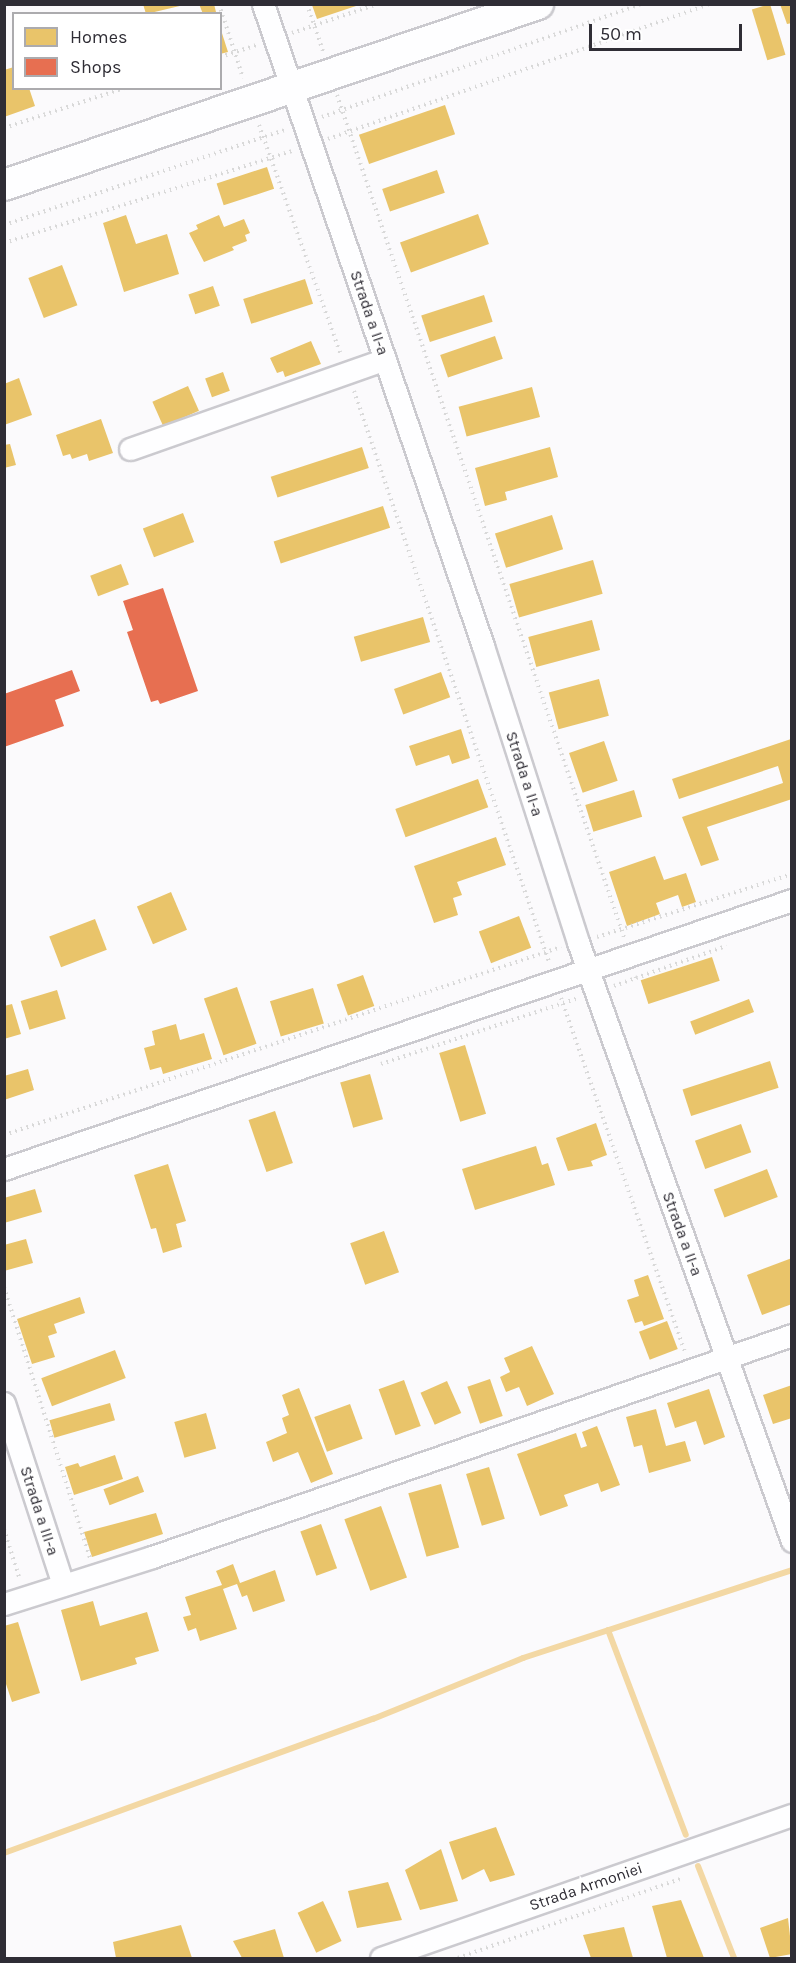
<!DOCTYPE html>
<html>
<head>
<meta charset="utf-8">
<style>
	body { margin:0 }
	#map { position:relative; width:796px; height:1963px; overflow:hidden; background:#fbfafc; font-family:Karla,sans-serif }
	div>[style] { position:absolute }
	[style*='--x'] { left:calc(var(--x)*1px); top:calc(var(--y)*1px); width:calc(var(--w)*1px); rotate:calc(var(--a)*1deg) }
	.homes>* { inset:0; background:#e9c46a; transform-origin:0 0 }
	.shops>* { inset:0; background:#e76f51 }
	.stream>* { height:6px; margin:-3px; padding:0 3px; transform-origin:3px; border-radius:3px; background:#f3d8a4 }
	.path>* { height:4px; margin-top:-2px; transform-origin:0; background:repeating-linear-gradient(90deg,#d9d9d9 0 1.5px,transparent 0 6px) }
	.roads { filter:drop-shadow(2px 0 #cbcacf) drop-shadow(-2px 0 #cbcacf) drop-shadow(0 2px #cbcacf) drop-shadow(0 -2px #cbcacf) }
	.minor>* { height:21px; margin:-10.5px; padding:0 10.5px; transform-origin:10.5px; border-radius:10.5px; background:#fefeff }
	.secondary>* { height:30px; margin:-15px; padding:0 15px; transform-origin:15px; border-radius:15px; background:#fefeff }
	span { translate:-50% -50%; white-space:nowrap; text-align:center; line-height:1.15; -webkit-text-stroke:6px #fff; paint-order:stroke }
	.street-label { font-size:16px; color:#2f2d35 }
	.frame { position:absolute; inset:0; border:6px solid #2f2d35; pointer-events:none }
	.legend { position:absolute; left:12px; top:12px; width:210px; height:78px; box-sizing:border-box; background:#fff; border:2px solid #acabae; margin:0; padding:8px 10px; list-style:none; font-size:18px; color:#2f2d35 }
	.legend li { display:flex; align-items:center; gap:12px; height:30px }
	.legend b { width:30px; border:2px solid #acabae }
	.scale { position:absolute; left:589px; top:24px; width:153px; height:27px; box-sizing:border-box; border:3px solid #2f2d35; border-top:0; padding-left:8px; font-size:18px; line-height:21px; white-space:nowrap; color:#2f2d35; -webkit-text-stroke:4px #fff; paint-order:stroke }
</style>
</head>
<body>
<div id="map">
	<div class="homes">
		<i style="clip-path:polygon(143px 4px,184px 4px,184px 5px,146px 14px)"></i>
		<i style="clip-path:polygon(199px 4px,214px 4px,216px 12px,203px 14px)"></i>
		<i style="left:770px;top:4px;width:53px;height:19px;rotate:73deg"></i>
		<i style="clip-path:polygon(780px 4px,792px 4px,792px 23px,787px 24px)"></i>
		<i style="clip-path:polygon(312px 5px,359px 5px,317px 19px)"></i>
		<i style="clip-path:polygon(220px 27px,228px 52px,220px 54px)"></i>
		<i style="clip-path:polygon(14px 67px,14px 88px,29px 88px,35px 106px,4px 117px,4px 70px)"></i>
		<i style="left:445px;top:105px;width:31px;height:91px;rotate:71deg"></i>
		<i style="left:267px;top:167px;width:23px;height:53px;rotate:72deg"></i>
		<i style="left:437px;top:170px;width:24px;height:58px;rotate:71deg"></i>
		<i style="left:478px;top:214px;width:32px;height:83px;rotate:70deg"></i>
		<i style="clip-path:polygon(126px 215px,136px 244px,167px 234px,179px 274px,124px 292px,103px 223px)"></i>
		<i style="clip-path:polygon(219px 215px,224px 227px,244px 219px,250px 233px,245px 235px,247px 241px,232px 247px,234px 250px,204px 262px,189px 233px,198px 229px,196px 225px)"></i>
		<i style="left:62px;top:265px;width:43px;height:36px;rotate:69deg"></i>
		<i style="left:305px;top:279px;width:26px;height:65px;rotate:72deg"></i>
		<i style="left:213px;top:286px;width:21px;height:26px;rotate:71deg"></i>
		<i style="left:484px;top:295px;width:28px;height:66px;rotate:72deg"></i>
		<i style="left:495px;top:336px;width:24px;height:58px;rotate:71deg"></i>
		<i style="clip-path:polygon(311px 341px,321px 364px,285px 377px,283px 371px,277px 373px,270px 358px)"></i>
		<i style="left:223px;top:372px;width:20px;height:19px;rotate:70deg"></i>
		<i style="clip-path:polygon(19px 378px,32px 415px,4px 425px,4px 384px)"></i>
		<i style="left:188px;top:386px;width:27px;height:39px;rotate:66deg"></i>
		<i style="left:532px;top:387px;width:31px;height:76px;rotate:75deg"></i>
		<i style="clip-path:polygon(101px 419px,113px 453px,89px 461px,87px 454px,72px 459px,70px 454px,63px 456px,56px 435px)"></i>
		<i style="clip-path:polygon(10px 444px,16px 465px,4px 468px,4px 445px)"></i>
		<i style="left:362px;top:447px;width:22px;height:96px;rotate:72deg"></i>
		<i style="clip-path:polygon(550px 447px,558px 477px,505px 492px,507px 500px,485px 506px,475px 468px)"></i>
		<i style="left:383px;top:506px;width:23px;height:115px;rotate:72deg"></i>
		<i style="left:183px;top:513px;width:31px;height:43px;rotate:69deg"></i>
		<i style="left:552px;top:515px;width:36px;height:60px;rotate:72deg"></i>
		<i style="left:593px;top:560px;width:35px;height:87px;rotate:74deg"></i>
		<i style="left:121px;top:564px;width:22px;height:33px;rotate:69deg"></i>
		<i style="left:423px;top:617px;width:26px;height:72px;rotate:74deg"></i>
		<i style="left:592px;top:620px;width:31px;height:66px;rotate:75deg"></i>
		<i style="left:441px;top:672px;width:27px;height:50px;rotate:70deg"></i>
		<i style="left:599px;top:679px;width:38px;height:52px;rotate:75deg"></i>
		<i style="clip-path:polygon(461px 729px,470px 758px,452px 764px,449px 755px,416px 766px,409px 746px)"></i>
		<i style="clip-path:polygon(791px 739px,792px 799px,707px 827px,719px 860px,701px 866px,682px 817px,783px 783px,778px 766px,679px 799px,672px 779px)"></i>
		<i style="left:604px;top:741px;width:42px;height:37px;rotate:71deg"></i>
		<i style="left:478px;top:779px;width:30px;height:88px;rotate:70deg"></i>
		<i style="left:634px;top:790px;width:28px;height:51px;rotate:73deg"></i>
		<i style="clip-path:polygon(496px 837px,506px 865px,457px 882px,462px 895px,453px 898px,458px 915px,434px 923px,414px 866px)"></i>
		<i style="clip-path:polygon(655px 856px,664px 880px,686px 873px,696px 902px,682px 907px,678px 895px,656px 903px,660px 914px,627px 926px,609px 872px)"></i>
		<i style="left:171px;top:892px;width:41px;height:37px;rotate:67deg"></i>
		<i style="left:519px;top:916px;width:34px;height:43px;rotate:69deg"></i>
		<i style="left:95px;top:919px;width:33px;height:49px;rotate:69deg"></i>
		<i style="left:712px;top:957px;width:25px;height:75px;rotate:72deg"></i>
		<i style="left:363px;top:975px;width:33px;height:28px;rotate:70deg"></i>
		<i style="left:237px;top:987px;width:60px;height:35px;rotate:71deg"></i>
		<i style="left:313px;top:988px;width:37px;height:45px;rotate:73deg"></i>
		<i style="left:57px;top:990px;width:30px;height:38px;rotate:73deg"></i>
		<i style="left:749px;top:999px;width:14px;height:63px;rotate:69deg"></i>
		<i style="clip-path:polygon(12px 1004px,21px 1034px,4px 1039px,4px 1006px)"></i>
		<i style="clip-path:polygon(176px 1024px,180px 1040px,204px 1033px,212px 1059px,163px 1074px,161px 1067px,150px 1070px,144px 1048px,155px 1045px,152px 1031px)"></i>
		<i style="left:465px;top:1045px;width:72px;height:27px;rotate:73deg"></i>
		<i style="left:770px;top:1061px;width:28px;height:92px;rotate:72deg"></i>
		<i style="clip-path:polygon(28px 1069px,34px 1090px,4px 1100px,4px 1076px)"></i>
		<i style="left:370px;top:1074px;width:47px;height:31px;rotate:74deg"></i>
		<i style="left:275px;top:1111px;width:55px;height:28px;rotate:71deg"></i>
		<i style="clip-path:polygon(596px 1123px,607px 1155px,591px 1161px,593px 1166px,568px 1171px,556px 1138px)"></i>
		<i style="left:741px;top:1124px;width:30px;height:49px;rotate:70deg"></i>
		<i style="clip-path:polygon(536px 1146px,542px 1165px,548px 1163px,555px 1185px,475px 1210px,462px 1169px)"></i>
		<i style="clip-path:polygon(168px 1164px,186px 1221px,176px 1224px,182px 1247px,163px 1253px,156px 1228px,151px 1229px,134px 1175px)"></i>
		<i style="left:767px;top:1169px;width:30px;height:57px;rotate:69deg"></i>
		<i style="clip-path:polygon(35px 1189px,42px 1212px,4px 1223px,4px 1198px)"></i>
		<i style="left:384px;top:1231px;width:44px;height:36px;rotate:70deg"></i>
		<i style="clip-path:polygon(26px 1239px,33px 1263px,4px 1271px,4px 1245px)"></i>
		<i style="clip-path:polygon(792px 1258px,792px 1304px,762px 1315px,747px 1275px)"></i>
		<i style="clip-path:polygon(648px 1275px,664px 1319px,644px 1326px,642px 1321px,635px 1323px,627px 1300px,639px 1296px,634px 1280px)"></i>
		<i style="clip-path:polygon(80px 1297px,85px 1313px,54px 1324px,57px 1333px,48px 1336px,55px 1357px,32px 1364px,17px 1319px)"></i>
		<i style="left:667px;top:1321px;width:30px;height:30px;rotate:69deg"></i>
		<i style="clip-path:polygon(532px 1346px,554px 1394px,527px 1406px,519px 1387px,506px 1392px,500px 1377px,510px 1372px,504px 1358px)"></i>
		<i style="left:115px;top:1350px;width:30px;height:79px;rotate:69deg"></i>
		<i style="left:490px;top:1379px;width:39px;height:24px;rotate:71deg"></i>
		<i style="left:404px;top:1380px;width:49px;height:27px;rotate:70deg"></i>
		<i style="left:447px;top:1381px;width:35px;height:29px;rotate:66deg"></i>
		<i style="clip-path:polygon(792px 1385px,792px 1418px,773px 1424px,763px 1395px)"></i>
		<i style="clip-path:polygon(299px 1388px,333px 1474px,311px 1483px,298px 1452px,273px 1462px,266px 1442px,287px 1433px,282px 1418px,289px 1415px,282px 1395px)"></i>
		<i style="clip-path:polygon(709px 1389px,725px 1437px,704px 1445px,696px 1421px,675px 1428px,667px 1403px)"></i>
		<i style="left:110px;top:1403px;width:18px;height:63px;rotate:74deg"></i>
		<i style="left:350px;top:1404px;width:37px;height:38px;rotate:70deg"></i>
		<i style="clip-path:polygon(656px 1409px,666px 1446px,685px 1441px,691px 1461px,649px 1473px,642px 1445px,634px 1447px,626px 1417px)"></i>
		<i style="left:206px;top:1413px;width:37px;height:33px;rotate:74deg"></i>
		<i style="clip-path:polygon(597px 1426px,620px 1485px,601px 1492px,598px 1483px,564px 1495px,568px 1506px,540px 1516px,517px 1454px,576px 1433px,581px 1448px,587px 1446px,582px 1432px)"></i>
		<i style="clip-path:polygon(115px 1455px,123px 1479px,74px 1495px,65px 1467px,78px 1463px,80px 1467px)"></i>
		<i style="left:489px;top:1467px;width:54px;height:24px;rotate:73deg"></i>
		<i style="left:138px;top:1476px;width:17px;height:37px;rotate:69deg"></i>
		<i style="left:441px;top:1484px;width:66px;height:34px;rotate:74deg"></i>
		<i style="left:381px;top:1506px;width:76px;height:39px;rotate:70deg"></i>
		<i style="clip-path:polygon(156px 1513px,163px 1534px,92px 1557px,84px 1532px)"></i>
		<i style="left:321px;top:1524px;width:47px;height:22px;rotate:70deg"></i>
		<i style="clip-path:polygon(233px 1564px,240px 1583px,275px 1570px,285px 1601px,253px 1612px,247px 1595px,242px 1597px,237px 1584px,223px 1589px,237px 1629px,200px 1641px,196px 1628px,188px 1631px,183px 1617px,191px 1615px,185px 1597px,222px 1585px,216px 1571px)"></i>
		<i style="clip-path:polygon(93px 1601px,100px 1626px,147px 1612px,159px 1651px,135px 1658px,137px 1664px,81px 1681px,61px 1610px)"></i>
		<i style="clip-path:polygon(18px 1622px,40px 1693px,12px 1702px,4px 1678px,4px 1626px)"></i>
		<i style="clip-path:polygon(496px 1827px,515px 1875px,490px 1882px,484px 1869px,462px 1880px,449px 1842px)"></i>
		<i style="clip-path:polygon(441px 1849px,458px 1901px,420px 1910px,405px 1870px)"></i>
		<i style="clip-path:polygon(388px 1882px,402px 1920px,357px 1928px,348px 1891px)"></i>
		<i style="clip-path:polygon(681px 1900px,704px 1958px,667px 1958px,652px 1906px)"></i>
		<i style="left:323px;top:1901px;width:44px;height:28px;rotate:65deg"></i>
		<i style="clip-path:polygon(788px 1918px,792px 1954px,770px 1958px,760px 1928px)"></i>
		<i style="clip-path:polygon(181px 1925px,192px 1958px,116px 1958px,113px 1942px)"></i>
		<i style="clip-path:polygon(624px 1927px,633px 1958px,591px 1958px,583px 1935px)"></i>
		<i style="clip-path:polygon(275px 1929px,284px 1958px,242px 1958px,233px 1941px)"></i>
	</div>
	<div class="shops">
		<i style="clip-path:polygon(163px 588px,198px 691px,160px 704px,158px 700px,151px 702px,127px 632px,133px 630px,123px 601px)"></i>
		<i style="clip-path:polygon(72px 670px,80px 691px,55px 700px,64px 726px,4px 747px,4px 694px)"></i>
	</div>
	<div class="stream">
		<i style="--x:608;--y:1630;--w:219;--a:69.2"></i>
		<i style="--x:4;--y:1853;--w:393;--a:-20"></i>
		<i style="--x:373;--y:1719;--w:162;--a:-22.1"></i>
		<i style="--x:523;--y:1658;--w:283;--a:-18.1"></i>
		<i style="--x:698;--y:1866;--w:99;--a:68.6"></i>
	</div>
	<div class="path">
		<i style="--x:219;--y:4;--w:78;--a:72"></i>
		<i style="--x:307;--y:4;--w:50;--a:71.2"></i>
		<i style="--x:292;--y:33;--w:90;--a:-18.8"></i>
		<i style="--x:220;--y:57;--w:38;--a:-18"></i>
		<i style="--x:337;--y:95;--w:890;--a:71.18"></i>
		<i style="--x:322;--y:117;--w:338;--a:-19.5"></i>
		<i style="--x:259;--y:125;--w:244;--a:70.4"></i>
		<i style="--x:4;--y:128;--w:126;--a:-18.4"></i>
		<i style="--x:328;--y:139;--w:405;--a:-19.5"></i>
		<i style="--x:4;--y:225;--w:299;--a:-18.7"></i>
		<i style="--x:4;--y:243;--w:302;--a:-17.7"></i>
		<i style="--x:354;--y:391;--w:603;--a:71.14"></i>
		<i style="--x:597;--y:937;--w:205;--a:-17.9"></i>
		<i style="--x:636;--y:978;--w:96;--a:-19.6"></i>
		<i style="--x:614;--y:986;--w:23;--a:-20"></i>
		<i style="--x:636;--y:978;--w:5;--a:-101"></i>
		<i style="--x:561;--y:998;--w:376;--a:70.7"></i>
		<i style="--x:381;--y:1064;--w:208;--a:-18.5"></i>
		<i style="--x:4;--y:1135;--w:588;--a:-18.65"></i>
		<i style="--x:4;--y:1287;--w:284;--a:72.4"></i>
		<i style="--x:4;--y:1529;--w:53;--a:72.6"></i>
		<i style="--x:458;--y:1958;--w:236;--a:-19.6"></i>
	</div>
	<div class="roads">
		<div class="minor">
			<i style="--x:263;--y:4;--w:679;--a:71.08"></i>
			<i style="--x:483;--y:646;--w:311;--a:72.2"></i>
			<i style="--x:578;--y:942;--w:636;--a:70.34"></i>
			<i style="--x:130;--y:449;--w:270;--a:-19.4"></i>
			<i style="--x:4;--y:1169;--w:833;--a:-18.85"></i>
			<i style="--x:4;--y:1403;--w:191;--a:72"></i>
			<i style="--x:4;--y:1604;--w:155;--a:-17.6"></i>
			<i style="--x:152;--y:1557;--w:677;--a:-19.13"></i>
			<i style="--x:381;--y:1958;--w:435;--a:-19.2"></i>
		</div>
		<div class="secondary">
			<i style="--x:4;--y:185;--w:564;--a:-18.72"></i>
		</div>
	</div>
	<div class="street-label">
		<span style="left:369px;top:313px;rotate:71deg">Strada a II-a</span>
		<span style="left:524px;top:774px;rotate:72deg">Strada a II-a</span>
		<span style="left:682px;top:1234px;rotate:70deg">Strada a II-a</span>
		<span style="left:39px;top:1511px;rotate:72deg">Strada a III-a</span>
		<span style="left:586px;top:1887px;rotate:-19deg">Strada Armoniei</span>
	</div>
	<div class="frame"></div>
	<ul class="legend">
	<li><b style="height:16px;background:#e9c46a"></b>Homes</li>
	<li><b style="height:16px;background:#e76f51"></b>Shops</li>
	</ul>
	<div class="scale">50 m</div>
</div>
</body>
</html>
